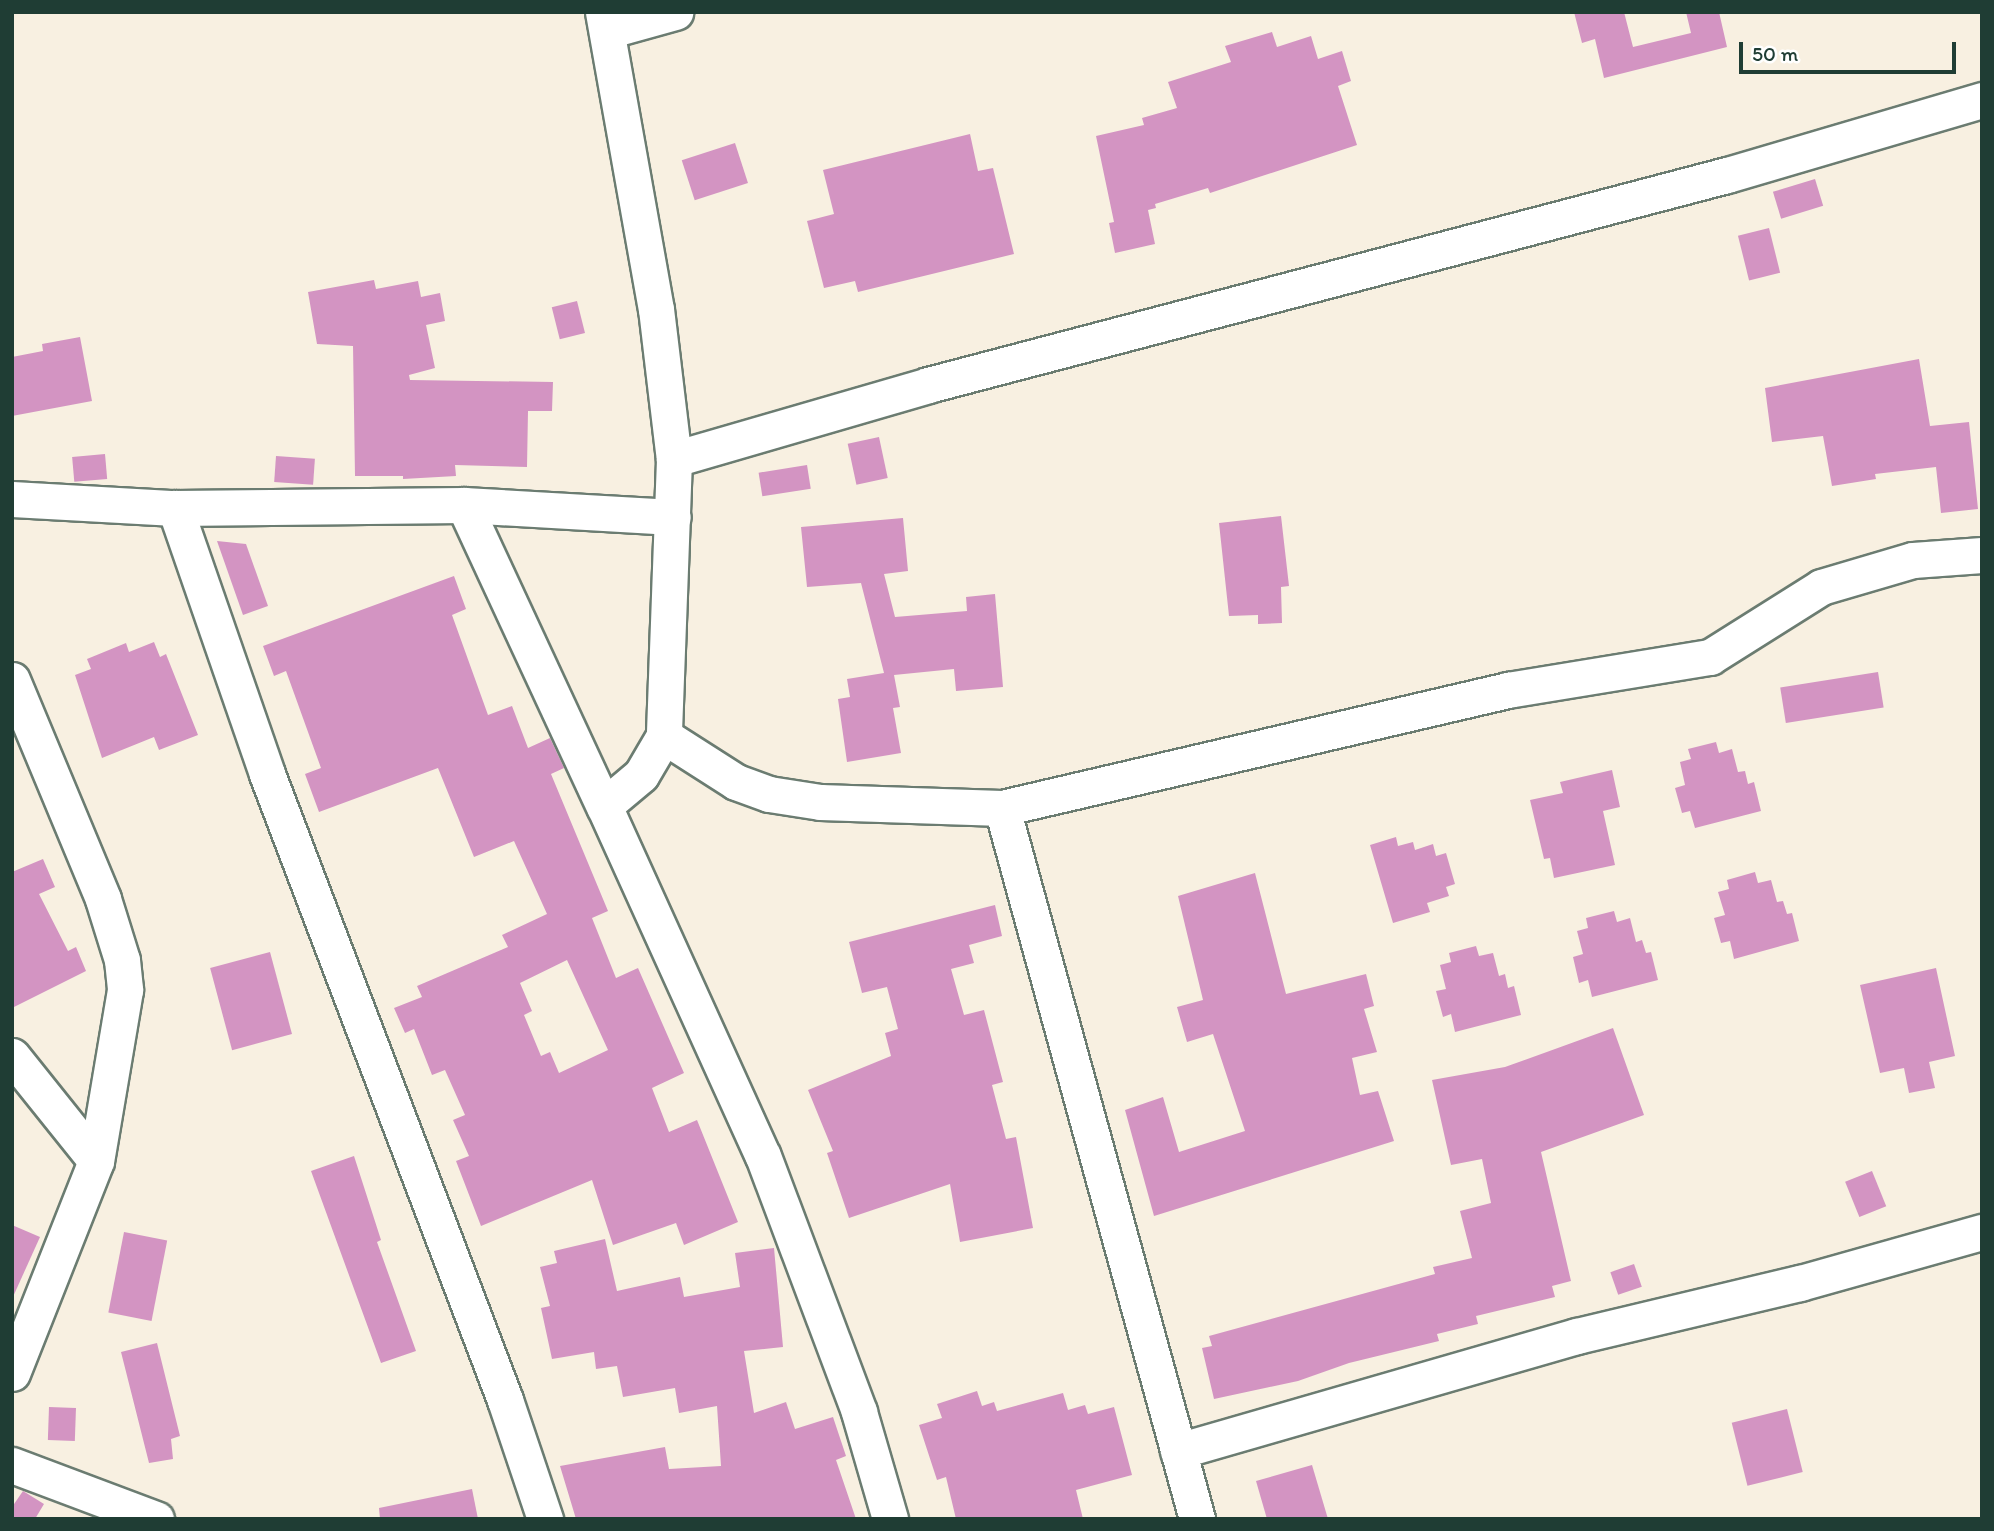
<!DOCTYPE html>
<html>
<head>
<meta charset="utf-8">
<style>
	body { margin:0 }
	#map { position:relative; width:1994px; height:1531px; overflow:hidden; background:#f8f0e1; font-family:Itim,sans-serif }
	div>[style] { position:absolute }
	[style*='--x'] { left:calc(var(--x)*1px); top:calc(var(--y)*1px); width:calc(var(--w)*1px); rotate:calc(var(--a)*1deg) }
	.building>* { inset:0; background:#d394c2; transform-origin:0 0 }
	.roads { filter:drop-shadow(2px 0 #6b7c71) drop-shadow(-2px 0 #6b7c71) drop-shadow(0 2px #6b7c71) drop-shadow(0 -2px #6b7c71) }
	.minor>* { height:35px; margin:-17.5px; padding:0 17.5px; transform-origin:17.5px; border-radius:17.5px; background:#fff }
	span { translate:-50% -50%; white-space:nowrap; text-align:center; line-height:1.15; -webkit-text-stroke:7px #fff; paint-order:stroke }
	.frame { position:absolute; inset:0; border:14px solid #1f3d34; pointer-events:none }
	.scale { position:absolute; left:1739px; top:42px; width:217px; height:32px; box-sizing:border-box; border:4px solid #1f3d34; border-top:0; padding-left:9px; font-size:21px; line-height:24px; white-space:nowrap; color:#1f3d34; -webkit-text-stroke:5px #fff; paint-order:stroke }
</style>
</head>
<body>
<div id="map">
	<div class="building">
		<i style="clip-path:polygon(1574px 12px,1624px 12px,1633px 47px,1691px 33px,1686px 12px,1719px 12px,1727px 47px,1604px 78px,1595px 39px,1582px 43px)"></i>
		<i style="clip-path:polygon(1272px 32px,1277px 47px,1311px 36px,1318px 59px,1342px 51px,1351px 81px,1338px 86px,1357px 145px,1210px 193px,1208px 188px,1155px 204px,1156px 208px,1148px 210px,1155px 244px,1115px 253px,1109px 223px,1114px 222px,1096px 136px,1144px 125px,1142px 118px,1177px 108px,1168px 82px,1231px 62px,1225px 46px)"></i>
		<i style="clip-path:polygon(970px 134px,978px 171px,993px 168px,1014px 254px,858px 292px,855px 281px,824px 288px,807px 221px,834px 214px,823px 170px)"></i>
		<i style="left:735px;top:143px;width:42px;height:56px;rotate:72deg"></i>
		<i style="left:1815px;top:179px;width:28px;height:44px;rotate:73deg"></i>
		<i style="left:1769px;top:228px;width:46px;height:32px;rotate:76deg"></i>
		<i style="clip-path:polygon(374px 280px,376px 289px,418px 281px,421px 297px,440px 293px,445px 321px,426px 325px,435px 368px,409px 375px,410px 380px,553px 382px,552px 411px,528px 411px,527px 467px,455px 465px,456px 476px,403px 479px,403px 476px,355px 476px,353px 346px,317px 344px,308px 292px)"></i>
		<i style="left:577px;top:301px;width:33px;height:26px;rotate:76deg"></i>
		<i style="clip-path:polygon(80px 337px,92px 401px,12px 416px,12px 357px,43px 351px,42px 344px)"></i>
		<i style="clip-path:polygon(1919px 359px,1930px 426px,1969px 422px,1978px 509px,1941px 513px,1936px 467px,1875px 474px,1876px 479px,1832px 486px,1823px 436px,1772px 442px,1765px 388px)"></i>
		<i style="left:879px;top:437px;width:42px;height:32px;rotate:78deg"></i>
		<i style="left:105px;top:454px;width:25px;height:33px;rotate:85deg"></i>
		<i style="left:276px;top:456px;width:39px;height:26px;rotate:4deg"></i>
		<i style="left:807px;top:465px;width:24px;height:49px;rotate:81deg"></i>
		<i style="clip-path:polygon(1281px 516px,1289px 586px,1281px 587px,1282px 623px,1258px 624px,1258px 615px,1229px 616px,1219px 523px)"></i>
		<i style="clip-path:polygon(903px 518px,908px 571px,884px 574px,895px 617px,967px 611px,966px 597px,995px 594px,1003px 687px,956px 691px,954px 669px,894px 675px,900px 707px,893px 708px,901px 753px,847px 762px,838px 699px,850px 697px,847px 679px,884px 673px,861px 583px,807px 587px,801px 527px)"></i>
		<i style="clip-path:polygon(217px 541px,246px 544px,268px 606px,243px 615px)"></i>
		<i style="clip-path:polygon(evenodd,454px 576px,466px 609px,452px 615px,488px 715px,512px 706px,528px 748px,550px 738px,564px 768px,551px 774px,608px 911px,592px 918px,616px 978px,638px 968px,684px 1073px,652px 1088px,669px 1132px,697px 1120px,738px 1222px,684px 1245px,676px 1223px,613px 1245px,592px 1180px,481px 1226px,456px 1161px,469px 1156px,453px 1120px,465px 1115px,445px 1070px,432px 1075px,414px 1029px,405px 1033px,394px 1008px,422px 997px,417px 986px,508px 947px,502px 935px,547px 914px,514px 841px,474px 857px,438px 768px,319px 812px,305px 774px,321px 768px,286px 671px,274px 676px,263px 646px,454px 576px,567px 960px,608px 1050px,559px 1073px,550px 1052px,541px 1056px,524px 1015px,532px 1011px,520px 983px,567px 960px)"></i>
		<i style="clip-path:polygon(154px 642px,160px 657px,166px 654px,198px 735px,159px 750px,154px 737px,102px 758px,75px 675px,91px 669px,87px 659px,126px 643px,129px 652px)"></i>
		<i style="left:1878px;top:672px;width:36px;height:99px;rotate:81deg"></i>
		<i style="clip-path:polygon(1716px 742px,1719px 753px,1732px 749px,1738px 772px,1745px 771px,1748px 784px,1754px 782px,1761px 811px,1695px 828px,1690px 811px,1682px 813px,1675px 788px,1685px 785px,1680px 762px,1691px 759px,1688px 749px)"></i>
		<i style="clip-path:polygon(1612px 770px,1620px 807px,1603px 811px,1615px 865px,1554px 878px,1550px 858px,1544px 859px,1530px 800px,1563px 793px,1560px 782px)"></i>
		<i style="clip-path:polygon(1396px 837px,1398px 846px,1413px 842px,1415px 850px,1433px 844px,1436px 856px,1446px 853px,1455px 884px,1446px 887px,1449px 896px,1427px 903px,1430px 912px,1393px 923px,1370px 845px)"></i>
		<i style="clip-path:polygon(43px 859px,55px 887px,39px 894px,68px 951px,76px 947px,86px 971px,12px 1008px,12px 872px)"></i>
		<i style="clip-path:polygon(1755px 872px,1758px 883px,1771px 880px,1777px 902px,1783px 901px,1787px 914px,1792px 913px,1799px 941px,1734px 959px,1730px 941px,1721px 943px,1714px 918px,1725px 915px,1718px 892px,1729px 889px,1727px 880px)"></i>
		<i style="clip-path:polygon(1255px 873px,1286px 994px,1366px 974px,1374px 1006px,1364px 1009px,1377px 1052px,1352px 1058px,1360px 1095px,1378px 1091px,1394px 1141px,1154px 1216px,1125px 1110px,1163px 1097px,1179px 1152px,1245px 1131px,1213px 1034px,1187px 1042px,1177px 1007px,1203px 1000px,1178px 896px)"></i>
		<i style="clip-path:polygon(995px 905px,1002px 936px,969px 945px,974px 963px,951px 969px,964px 1015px,984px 1010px,1003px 1082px,992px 1085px,1006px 1139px,1016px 1137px,1033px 1228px,960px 1242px,950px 1184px,849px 1218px,827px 1153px,833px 1151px,808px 1090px,891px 1056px,885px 1033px,898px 1029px,887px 987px,862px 993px,849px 942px)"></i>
		<i style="clip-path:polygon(1614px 911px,1617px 922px,1630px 918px,1636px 942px,1642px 940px,1646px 953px,1651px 952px,1658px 980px,1592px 997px,1588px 980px,1579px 983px,1573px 957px,1583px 954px,1577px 931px,1588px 928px,1586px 918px)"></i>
		<i style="clip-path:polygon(1476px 946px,1479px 956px,1493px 953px,1499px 976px,1505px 974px,1508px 988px,1514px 986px,1521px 1015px,1455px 1032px,1451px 1014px,1443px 1017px,1436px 991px,1446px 989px,1440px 965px,1451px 962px,1449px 953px)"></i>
		<i style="left:270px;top:952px;width:85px;height:62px;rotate:75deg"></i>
		<i style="clip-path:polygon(1936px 968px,1955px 1056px,1929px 1062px,1935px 1088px,1909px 1093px,1904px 1068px,1880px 1073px,1860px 985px)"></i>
		<i style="clip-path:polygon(1613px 1028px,1644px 1115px,1541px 1152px,1571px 1281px,1552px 1286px,1555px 1297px,1476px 1316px,1478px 1324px,1437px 1334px,1439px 1341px,1349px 1363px,1298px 1381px,1214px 1399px,1202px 1348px,1212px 1346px,1209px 1336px,1435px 1274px,1433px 1267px,1472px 1258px,1460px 1211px,1491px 1203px,1482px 1159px,1451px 1165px,1432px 1080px,1505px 1067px)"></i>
		<i style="clip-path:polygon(354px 1156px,381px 1240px,377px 1242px,416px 1351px,381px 1363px,311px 1171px)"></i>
		<i style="left:1872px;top:1171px;width:38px;height:29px;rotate:68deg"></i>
		<i style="clip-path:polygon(12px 1225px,40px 1237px,12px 1299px)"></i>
		<i style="left:124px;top:1232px;width:44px;height:82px;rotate:11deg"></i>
		<i style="clip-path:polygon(605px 1239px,617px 1291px,680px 1277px,684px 1297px,740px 1287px,735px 1253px,774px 1248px,783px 1347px,744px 1351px,754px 1413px,786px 1402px,795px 1429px,833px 1417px,846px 1456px,836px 1460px,856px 1519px,576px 1519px,560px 1466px,665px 1447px,669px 1469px,721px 1466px,717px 1406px,679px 1413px,675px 1388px,623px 1397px,617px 1366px,596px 1369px,594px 1352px,552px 1359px,541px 1308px,550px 1306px,540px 1267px,557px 1263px,554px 1251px)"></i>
		<i style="left:1634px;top:1264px;width:24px;height:25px;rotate:71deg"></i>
		<i style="clip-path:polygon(157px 1343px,180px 1436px,171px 1439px,173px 1459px,149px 1463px,121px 1352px)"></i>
		<i style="clip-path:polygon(977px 1391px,982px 1406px,994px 1402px,997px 1411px,1063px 1393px,1068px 1410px,1085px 1405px,1088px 1414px,1114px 1407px,1132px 1475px,1076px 1490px,1083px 1519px,956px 1519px,946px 1477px,937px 1480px,919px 1425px,942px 1418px,937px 1404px)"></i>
		<i style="left:49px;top:1407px;width:27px;height:33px;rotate:2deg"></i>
		<i style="left:1787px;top:1409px;width:65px;height:57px;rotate:76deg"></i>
		<i style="clip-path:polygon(1312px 1465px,1328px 1519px,1267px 1519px,1256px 1481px)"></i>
		<i style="clip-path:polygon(472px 1489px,478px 1519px,380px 1519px,379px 1508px)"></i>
		<i style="clip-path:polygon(23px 1491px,44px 1504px,35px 1519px,12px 1519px,12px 1507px)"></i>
	</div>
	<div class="roads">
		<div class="minor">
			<i style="--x:603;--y:12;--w:302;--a:79.9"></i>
			<i style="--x:656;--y:309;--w:151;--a:83.2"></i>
			<i style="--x:674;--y:459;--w:277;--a:92.1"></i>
			<i style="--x:664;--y:736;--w:45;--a:120.5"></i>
			<i style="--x:641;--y:775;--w:48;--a:140"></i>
			<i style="--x:604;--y:806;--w:384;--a:65.6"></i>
			<i style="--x:763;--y:1156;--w:273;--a:69.4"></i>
			<i style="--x:859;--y:1412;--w:111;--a:73.8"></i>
			<i style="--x:607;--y:31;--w:71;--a:-15.6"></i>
			<i style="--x:674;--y:459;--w:265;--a:-16.2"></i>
			<i style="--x:928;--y:385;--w:826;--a:-14.73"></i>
			<i style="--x:1727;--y:175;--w:266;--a:-16.4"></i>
			<i style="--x:12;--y:499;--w:163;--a:3.2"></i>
			<i style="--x:175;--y:508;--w:289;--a:-0.6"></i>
			<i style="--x:464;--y:505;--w:209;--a:3.3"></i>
			<i style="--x:464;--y:505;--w:332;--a:65.1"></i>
			<i style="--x:175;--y:508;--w:281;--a:70.9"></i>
			<i style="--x:267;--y:774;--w:670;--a:69.18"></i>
			<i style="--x:505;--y:1400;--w:126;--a:71.4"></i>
			<i style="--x:12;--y:680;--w:237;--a:67.4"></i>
			<i style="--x:103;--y:899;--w:64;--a:72.7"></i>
			<i style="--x:122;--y:960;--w:30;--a:84"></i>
			<i style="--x:125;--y:990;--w:173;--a:99.6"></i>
			<i style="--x:96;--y:1161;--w:228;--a:111.6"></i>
			<i style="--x:664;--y:736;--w:85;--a:32.6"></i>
			<i style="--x:736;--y:782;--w:35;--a:20"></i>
			<i style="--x:769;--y:794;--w:52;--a:8.9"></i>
			<i style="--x:820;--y:802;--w:182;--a:1.9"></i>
			<i style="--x:1002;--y:808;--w:520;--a:-13.13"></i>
			<i style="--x:1508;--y:690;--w:205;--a:-9.3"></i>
			<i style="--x:1710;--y:657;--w:131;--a:-32.2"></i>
			<i style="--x:1821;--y:587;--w:96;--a:-16.4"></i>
			<i style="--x:1913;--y:560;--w:69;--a:-4.1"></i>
			<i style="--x:1002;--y:808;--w:737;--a:74.66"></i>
			<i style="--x:12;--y:1056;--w:134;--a:51.3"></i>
			<i style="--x:1178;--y:1451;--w:415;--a:-16.1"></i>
			<i style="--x:1577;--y:1336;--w:229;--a:-13.4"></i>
			<i style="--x:1800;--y:1283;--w:189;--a:-15.7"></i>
			<i style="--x:12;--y:1465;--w:154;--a:20.6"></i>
		</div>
	</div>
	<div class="frame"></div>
	<div class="scale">50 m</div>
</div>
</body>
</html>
